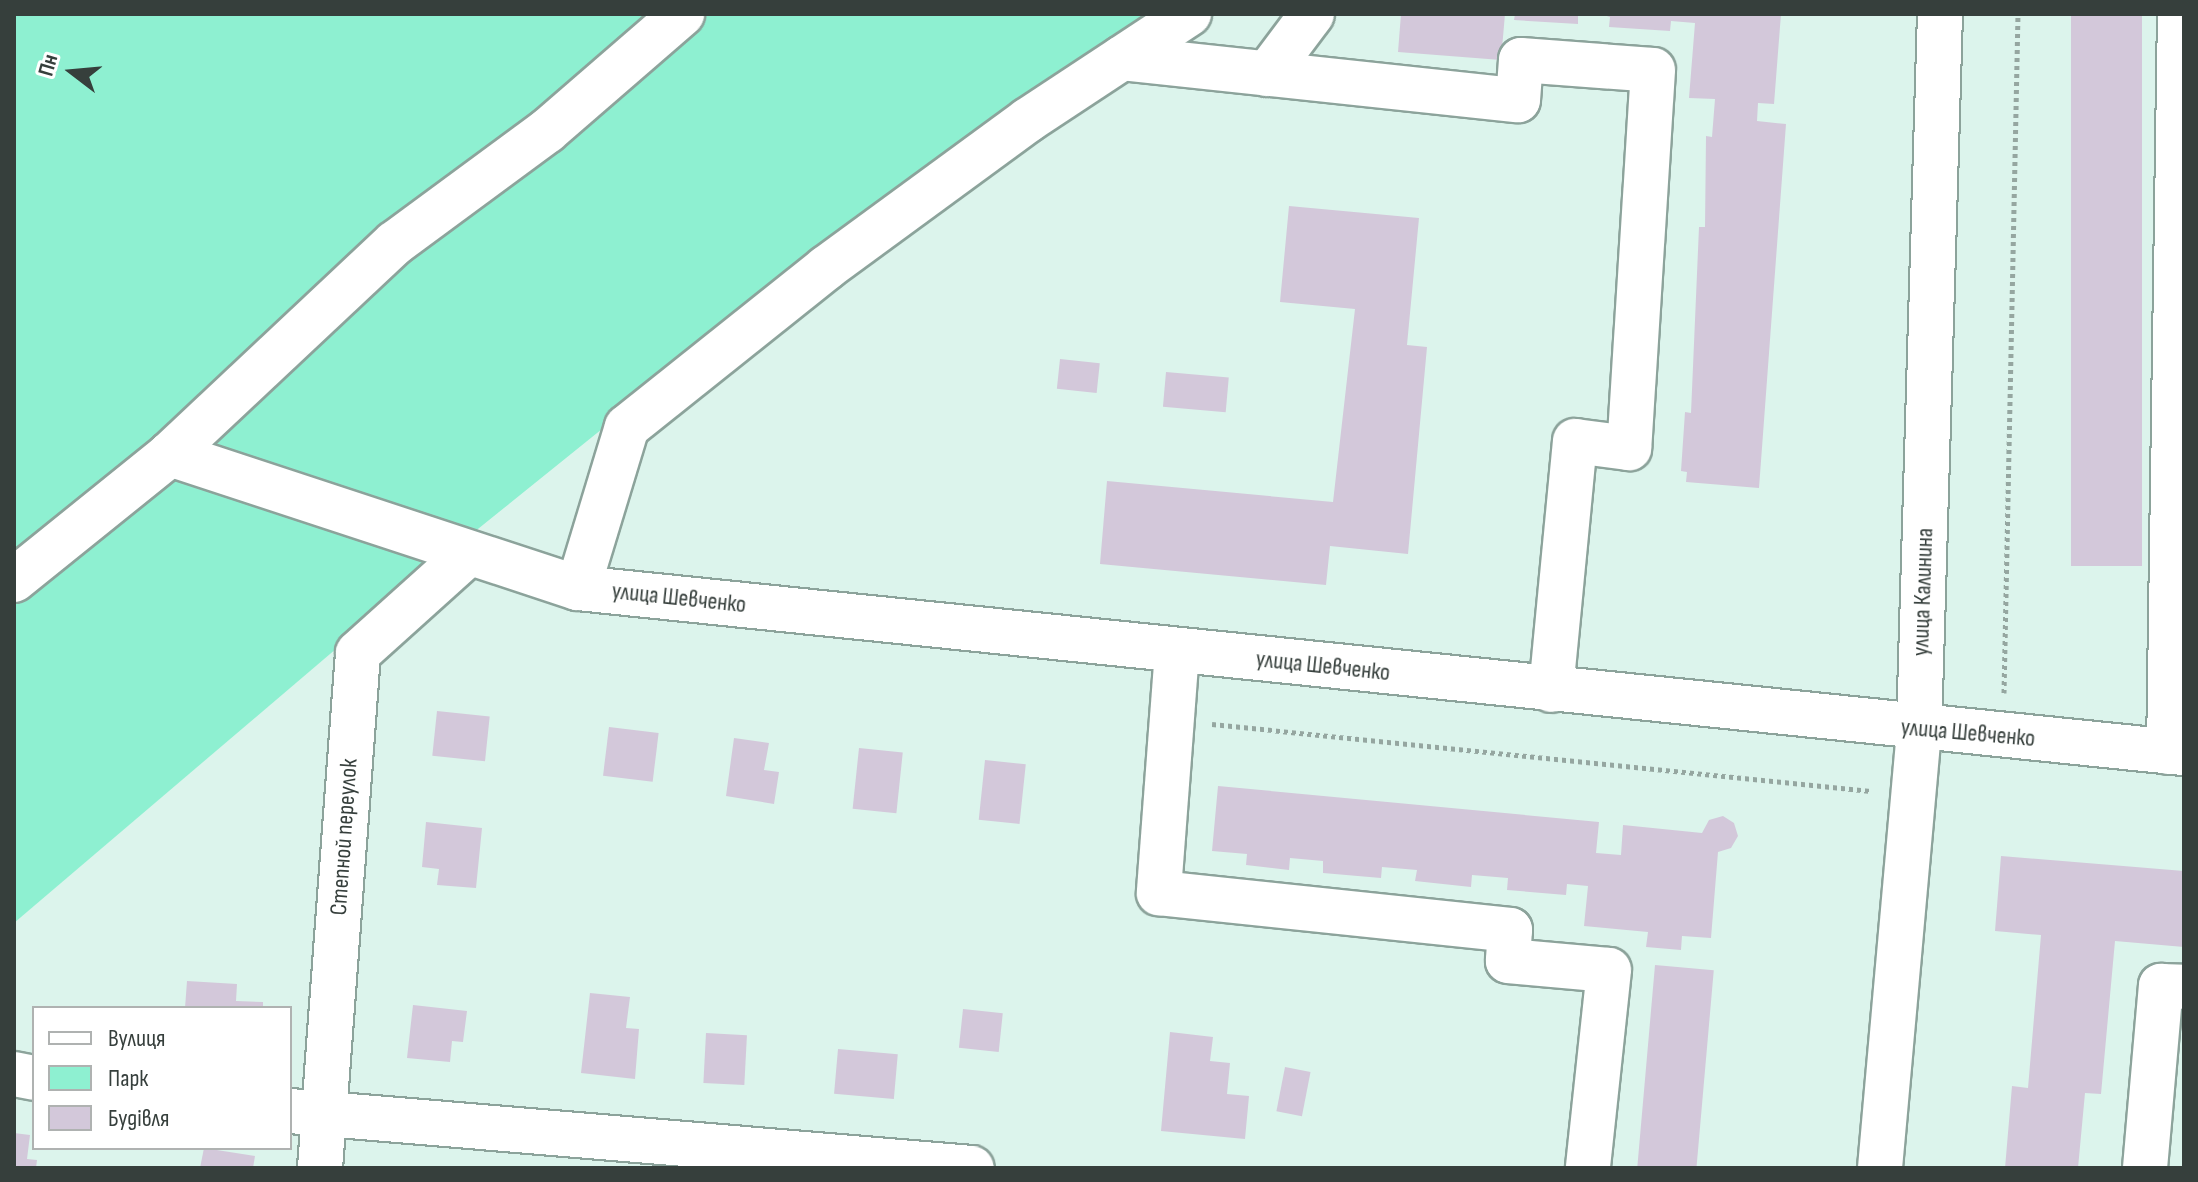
<!DOCTYPE html>
<html>
<head>
<meta charset="utf-8">
<style>
	body { margin:0 }
	#map { position:relative; width:2198px; height:1182px; overflow:hidden; background:#dcf4ec; font-family:"Sofia Sans Condensed",sans-serif }
	div>[style] { position:absolute }
	[style*='--x'] { left:calc(var(--x)*1px); top:calc(var(--y)*1px); width:calc(var(--w)*1px); rotate:calc(var(--a)*1deg) }
	.green>* { inset:0; background:#8ef0d1 }
	.building>* { inset:0; background:#d3c8da; transform-origin:0 0 }
	.path>* { height:5px; margin-top:-2.5px; transform-origin:0; background:repeating-linear-gradient(90deg,#95a6a0 0 4px,transparent 0 8px) }
	.roads { filter:drop-shadow(2px 0 #8ca39b) drop-shadow(-2px 0 #8ca39b) drop-shadow(0 2px #8ca39b) drop-shadow(0 -2px #8ca39b) }
	.minor>* { height:44px; margin:-22px; padding:0 22px; transform-origin:22px; border-radius:22px; background:#fff }
	.major>* { height:44px; margin:-22px; padding:0 22px; transform-origin:22px; border-radius:22px; background:#fff }
	span { translate:-50% -50%; white-space:nowrap; text-align:center; line-height:1.15; -webkit-text-stroke:7px #fff; paint-order:stroke }
	.street-label { font-size:24px; color:#363f3c }
	.frame { position:absolute; inset:0; border:16px solid #363f3c; pointer-events:none }
	.legend { position:absolute; left:32px; top:1006px; width:260px; height:144px; box-sizing:border-box; background:#fff; border:2px solid #afb2b1; margin:0; padding:10px 14px; list-style:none; font-size:24px; color:#363f3c }
	.legend li { display:flex; align-items:center; gap:16px; height:40px }
	.legend b { width:40px; border:2px solid #afb2b1 }
	.north { position:absolute; left:32px; top:32px; width:80px; height:80px; -webkit-text-stroke:6px #fff; paint-order:stroke; rotate:286deg; font-size:22px; font-weight:700; line-height:32px; text-align:center; color:#363f3c }
	.north::after { content:''; display:block; margin:auto; width:28px; height:36px; background:#363f3c; clip-path:polygon(50% 0,100% 100%,50% 72%,0 100%) }
</style>
</head>
<body>
<div id="map">
	<div class="green">
		<i style="clip-path:polygon(14px 14px,677px 14px,14px 570px)"></i>
		<i style="clip-path:polygon(709px 14px,1165px 14px,931px 164px,463px 541px,185px 449px)"></i>
		<i style="clip-path:polygon(165px 466px,445px 556px,14px 923px,14px 590px)"></i>
	</div>
	<div class="building">
		<i style="clip-path:polygon(1401px 14px,1505px 14px,1501px 60px,1398px 52px)"></i>
		<i style="clip-path:polygon(1515px 14px,1578px 14px,1578px 24px,1514px 20px)"></i>
		<i style="clip-path:polygon(1600px 14px,1781px 14px,1774px 104px,1758px 103px,1757px 121px,1786px 124px,1759px 488px,1686px 482px,1687px 472px,1681px 471px,1685px 412px,1691px 413px,1699px 227px,1705px 227px,1706px 136px,1712px 137px,1715px 99px,1689px 98px,1695px 23px,1671px 21px,1670px 31px,1609px 27px,1610px 17px)"></i>
		<i style="left:2071px;top:14px;width:71px;height:552px"></i>
		<i style="clip-path:polygon(1289px 206px,1419px 218px,1407px 345px,1427px 347px,1408px 554px,1330px 546px,1326px 585px,1100px 564px,1107px 481px,1333px 502px,1355px 309px,1280px 302px)"></i>
		<i style="left:1060px;top:359px;width:40px;height:30px;rotate:6deg"></i>
		<i style="left:1166px;top:372px;width:63px;height:35px;rotate:5deg"></i>
		<i style="left:437px;top:711px;width:53px;height:45px;rotate:6deg"></i>
		<i style="left:609px;top:727px;width:50px;height:49px;rotate:7deg"></i>
		<i style="clip-path:polygon(734px 738px,769px 743px,764px 770px,779px 772px,774px 804px,726px 796px)"></i>
		<i style="left:859px;top:748px;width:44px;height:61px;rotate:6deg"></i>
		<i style="left:985px;top:760px;width:41px;height:60px;rotate:6deg"></i>
		<i style="clip-path:polygon(1218px 786px,1599px 822px,1596px 853px,1621px 855px,1623px 825px,1702px 833px,1709px 820px,1723px 816px,1734px 823px,1738px 836px,1731px 848px,1718px 852px,1711px 938px,1682px 936px,1681px 950px,1646px 947px,1648px 932px,1584px 926px,1588px 886px,1567px 884px,1566px 895px,1507px 890px,1508px 878px,1472px 875px,1471px 887px,1415px 881px,1417px 870px,1382px 867px,1381px 878px,1323px 873px,1323px 861px,1290px 858px,1289px 870px,1246px 865px,1247px 854px,1212px 851px)"></i>
		<i style="clip-path:polygon(426px 822px,482px 828px,476px 888px,437px 885px,439px 869px,422px 867px)"></i>
		<i style="clip-path:polygon(2001px 856px,2184px 871px,2184px 947px,2115px 941px,2101px 1094px,2085px 1093px,2078px 1168px,2005px 1168px,2012px 1086px,2028px 1088px,2041px 935px,1995px 931px)"></i>
		<i style="left:1655px;top:965px;width:59px;height:204px;rotate:5deg"></i>
		<i style="clip-path:polygon(187px 981px,237px 984px,236px 1001px,263px 1002px,263px 1008px,185px 1008px)"></i>
		<i style="clip-path:polygon(590px 993px,630px 997px,626px 1028px,639px 1029px,635px 1079px,581px 1073px)"></i>
		<i style="clip-path:polygon(413px 1005px,467px 1011px,463px 1042px,452px 1041px,450px 1062px,407px 1058px)"></i>
		<i style="left:963px;top:1009px;width:40px;height:39px;rotate:6deg"></i>
		<i style="clip-path:polygon(1170px 1032px,1213px 1037px,1210px 1061px,1230px 1063px,1227px 1094px,1249px 1096px,1245px 1139px,1161px 1131px)"></i>
		<i style="left:706px;top:1033px;width:41px;height:50px;rotate:3deg"></i>
		<i style="left:838px;top:1049px;width:60px;height:45px;rotate:5deg"></i>
		<i style="left:1285px;top:1067px;width:26px;height:45px;rotate:11deg"></i>
		<i style="clip-path:polygon(14px 1133px,30px 1135px,27px 1159px,37px 1160px,36px 1168px,14px 1168px)"></i>
		<i style="clip-path:polygon(204px 1148px,255px 1156px,253px 1168px,200px 1168px)"></i>
	</div>
	<div class="path">
		<i style="--x:2004;--y:693;--w:679;--a:-88.82"></i>
		<i style="--x:1212;--y:724;--w:662;--a:5.81"></i>
	</div>
	<div class="roads">
		<div class="minor">
			<i style="--x:1122;--y:58;--w:398;--a:6.1"></i>
			<i style="--x:1518;--y:100;--w:40;--a:-85.7"></i>
			<i style="--x:1521;--y:60;--w:132;--a:4.3"></i>
			<i style="--x:1653;--y:70;--w:379;--a:93.6"></i>
			<i style="--x:1629;--y:448;--w:54;--a:-172.6"></i>
			<i style="--x:1575;--y:441;--w:250;--a:95.5"></i>
			<i style="--x:1267;--y:74;--w:75;--a:-53.1"></i>
			<i style="--x:170;--y:454;--w:429;--a:18.2"></i>
			<i style="--x:578;--y:588;--w:1614;--a:5.87"></i>
			<i style="--x:14;--y:580;--w:201;--a:-38.9"></i>
			<i style="--x:170;--y:454;--w:308;--a:-43.2"></i>
			<i style="--x:395;--y:243;--w:189;--a:-36.4"></i>
			<i style="--x:547;--y:131;--w:179;--a:-40.9"></i>
			<i style="--x:578;--y:588;--w:168;--a:-73.1"></i>
			<i style="--x:627;--y:427;--w:255;--a:-38.6"></i>
			<i style="--x:826;--y:268;--w:250;--a:-36.2"></i>
			<i style="--x:1028;--y:120;--w:193;--a:-33.4"></i>
			<i style="--x:1177;--y:651;--w:243;--a:94.3"></i>
			<i style="--x:1159;--y:893;--w:353;--a:6"></i>
			<i style="--x:1510;--y:930;--w:31;--a:94"></i>
			<i style="--x:1508;--y:961;--w:101;--a:5.1"></i>
			<i style="--x:1609;--y:970;--w:199;--a:96.1"></i>
			<i style="--x:2169;--y:752;--w:738;--a:-89.15"></i>
			<i style="--x:14;--y:1074;--w:20;--a:11"></i>
			<i style="--x:290;--y:1111;--w:684;--a:4.78"></i>
			<i style="--x:320;--y:1168;--w:516;--a:-85.78"></i>
			<i style="--x:358;--y:653;--w:148;--a:-42"></i>
			<i style="--x:2145;--y:1168;--w:183;--a:-85"></i>
			<i style="--x:2161;--y:986;--w:23;--a:2"></i>
		</div>
		<div class="major">
			<i style="--x:1880;--y:1168;--w:441;--a:-84.9"></i>
			<i style="--x:1919;--y:729;--w:715;--a:-88.32"></i>
		</div>
	</div>
	<div class="street-label">
		<span style="left:1923px;top:592px;rotate:-88deg">улица Калинина</span>
		<span style="left:679px;top:598px;rotate:6deg">улица Шевченко</span>
		<span style="left:1323px;top:666px;rotate:6deg">улица Шевченко</span>
		<span style="left:1968px;top:733px;rotate:5deg">улица Шевченко</span>
		<span style="left:344px;top:837px;rotate:-86deg">Степной переулок</span>
	</div>
	<div class="frame"></div>
	<ul class="legend">
	<li><b style="height:10px;background:#fff"></b>Вулиця</li>
	<li><b style="height:22px;background:#8ef0d1"></b>Парк</li>
	<li><b style="height:22px;background:#d3c8da"></b>Будівля</li>
	</ul>
	<div class="north">Пн</div>
</div>
</body>
</html>
